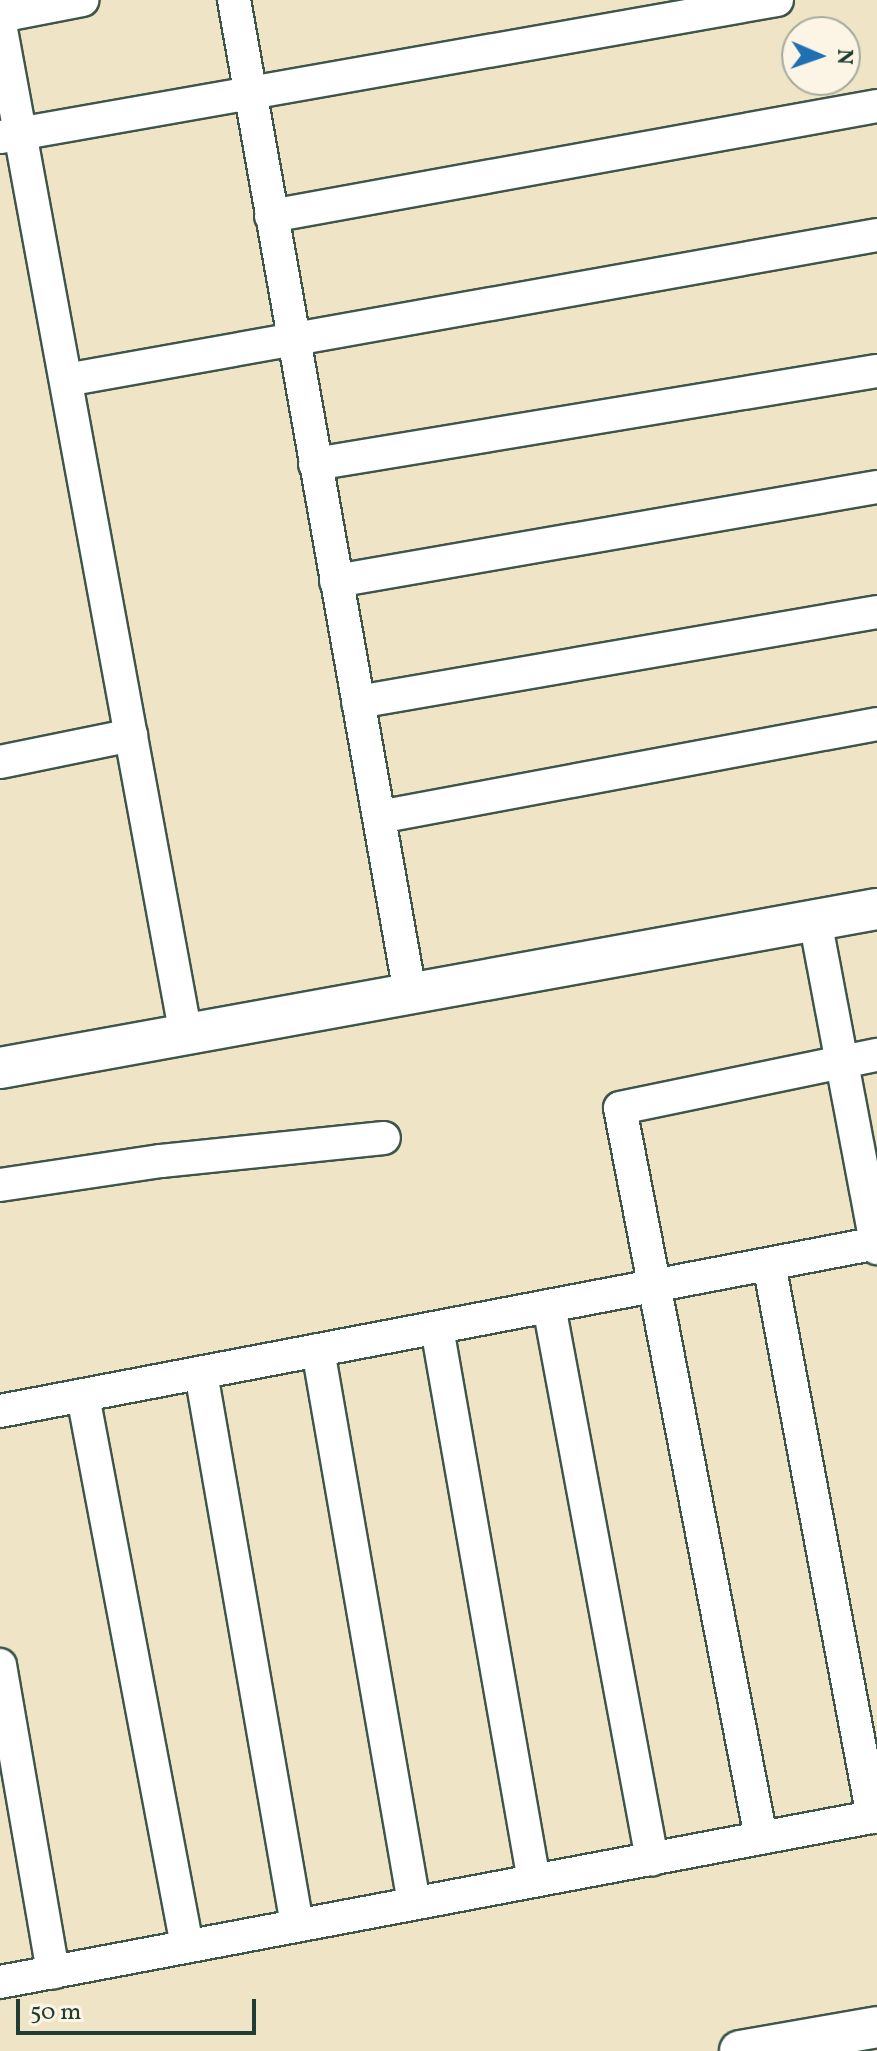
<!DOCTYPE html>
<html>
<head>
<meta charset="utf-8">
<style>
	body { margin:0 }
	#map { position:relative; width:877px; height:2051px; overflow:hidden; background:#f0e4c6; font-family:Vollkorn,serif }
	div>[style] { position:absolute }
	[style*='--x'] { left:calc(var(--x)*1px); top:calc(var(--y)*1px); width:calc(var(--w)*1px); rotate:calc(var(--a)*1deg) }
	.roads { filter:drop-shadow(2px 0 #3e564a) drop-shadow(-2px 0 #3e564a) drop-shadow(0 2px #3e564a) drop-shadow(0 -2px #3e564a) }
	.minor>* { height:32px; margin:-16px; padding:0 16px; transform-origin:16px; border-radius:16px; background:#fff }
	.tertiary>* { height:40px; margin:-20px; padding:0 20px; transform-origin:20px; border-radius:20px; background:#fff }
	span { translate:-50% -50%; white-space:nowrap; text-align:center; line-height:1.15; -webkit-text-stroke:7px #fcf5e5; paint-order:stroke }
	.north { position:absolute; left:781px; top:16px; width:80px; height:80px; box-sizing:border-box; background:#fcf5e5; border:2px solid #a4ab9e; border-radius:50%; rotate:92deg; font-size:22px; font-weight:700; line-height:32px; text-align:center; color:#1f3d34 }
	.north::after { content:''; display:block; margin:auto; width:28px; height:36px; background:#1f6fb2; clip-path:polygon(50% 0,100% 100%,50% 72%,0 100%) }
	.scale { position:absolute; left:16px; top:1999px; width:240px; height:36px; box-sizing:border-box; border:4px solid #1f3d34; border-top:0; padding-left:10px; font-size:24px; line-height:28px; white-space:nowrap; color:#1f3d34; -webkit-text-stroke:6px #fcf5e5; paint-order:stroke }
</style>
</head>
<body>
<div id="map">
	<div class="roads">
		<div class="minor">
			<i style="--x:234;--y:0;--w:1008;--a:79.95"></i>
			<i style="--x:0;--y:16;--w:84;--a:-11"></i>
			<i style="--x:0;--y:24;--w:1028;--a:79.58"></i>
			<i style="--x:1;--y:137;--w:788;--a:-10.01"></i>
			<i style="--x:271;--y:216;--w:616;--a:-10.29"></i>
			<i style="--x:66;--y:380;--w:824;--a:-10.14"></i>
			<i style="--x:315;--y:464;--w:570;--a:-9.4"></i>
			<i style="--x:336;--y:581;--w:549;--a:-9.86"></i>
			<i style="--x:358;--y:702;--w:527;--a:-9.84"></i>
			<i style="--x:0;--y:762;--w:134;--a:-11.6"></i>
			<i style="--x:379;--y:817;--w:507;--a:-10.58"></i>
			<i style="--x:815;--y:920;--w:334;--a:79.3"></i>
			<i style="--x:0;--y:1185;--w:163;--a:-8.5"></i>
			<i style="--x:161;--y:1161;--w:224;--a:-5.9"></i>
			<i style="--x:769;--y:1264;--w:563;--a:79.35"></i>
			<i style="--x:549;--y:1306;--w:563;--a:79.45"></i>
			<i style="--x:437;--y:1328;--w:561;--a:80.05"></i>
			<i style="--x:318;--y:1350;--w:561;--a:80.15"></i>
			<i style="--x:201;--y:1373;--w:560;--a:80.13"></i>
			<i style="--x:83;--y:1396;--w:560;--a:79.29"></i>
			<i style="--x:0;--y:1411;--w:893;--a:-10.84"></i>
			<i style="--x:0;--y:1665;--w:312;--a:80.2"></i>
			<i style="--x:761;--y:1838;--w:743;--a:-100.93"></i>
			<i style="--x:620;--y:1108;--w:262;--a:-11.7"></i>
			<i style="--x:0;--y:1982;--w:893;--a:-10.72"></i>
		</div>
		<div class="tertiary">
			<i style="--x:0;--y:1068;--w:891;--a:-10.28"></i>
			<i style="--x:740;--y:2051;--w:139;--a:-9.9"></i>
		</div>
	</div>
	<div class="north">N</div>
	<div class="scale">50 m</div>
</div>
</body>
</html>
